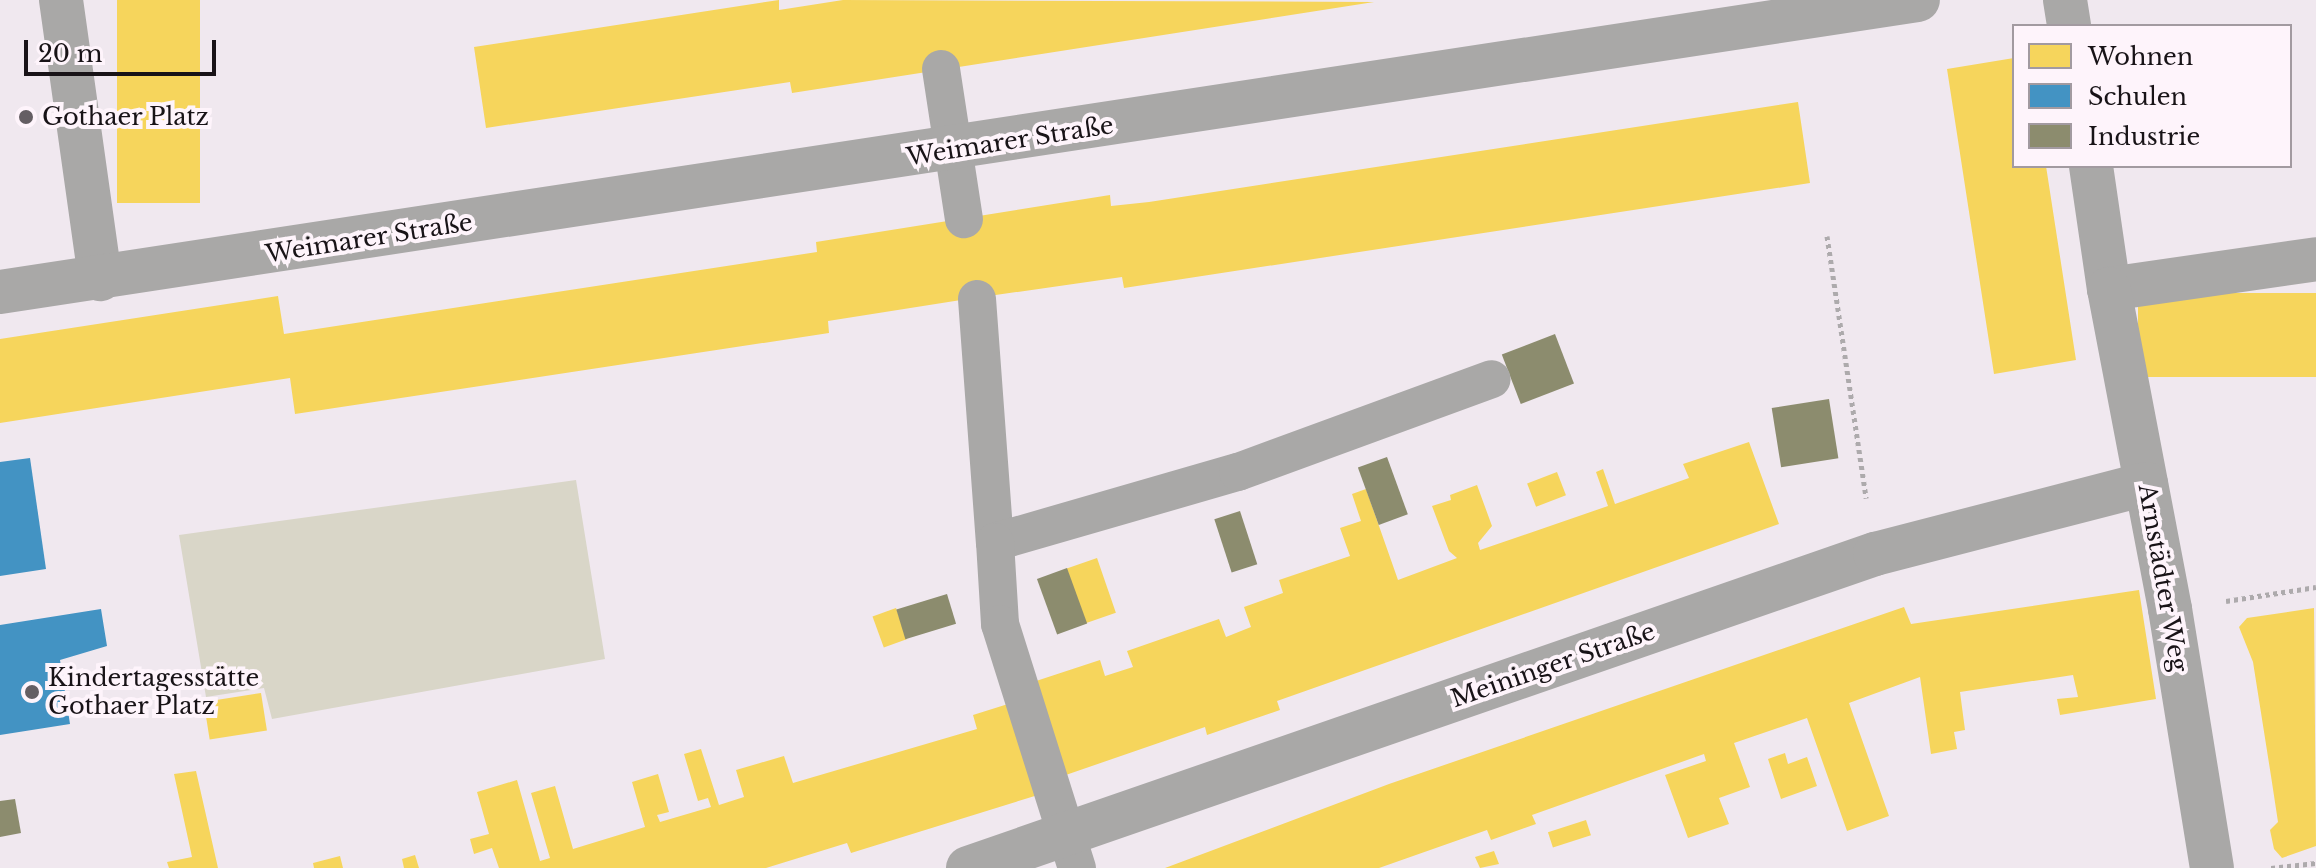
<!DOCTYPE html>
<html>
<head>
<meta charset="utf-8">
<style>
	body { margin:0 }
	#map { position:relative; width:2316px; height:868px; overflow:hidden; background:#f0e8ef; font-family:"Libre Baskerville",serif }
	div>[style] { position:absolute }
	[style*='--x'] { left:calc(var(--x)*1px); top:calc(var(--y)*1px); width:calc(var(--w)*1px); rotate:calc(var(--a)*1deg) }
	.green>* { inset:0; background:#d9d6c8 }
	.homes>* { inset:0; background:#f6d55c; transform-origin:0 0 }
	.schools>* { inset:0; background:#4393c3 }
	.industry>* { inset:0; background:#8c8c6e; transform-origin:0 0 }
	.path>* { height:5px; margin-top:-2.5px; transform-origin:0; background:repeating-linear-gradient(90deg,#adaaac 0 4px,transparent 0 8px) }
	.service>* { height:38px; margin:-19px; padding:0 19px; transform-origin:19px; border-radius:19px; background:#a9a8a7 }
	.minor>* { height:44px; margin:-22px; padding:0 22px; transform-origin:22px; border-radius:22px; background:#a9a8a7 }
	.dots>* { width:22px; height:22px; translate:-50% -50%; box-sizing:border-box; border:4px solid #fef4fb; border-radius:50% }
	span { translate:-50% -50%; white-space:nowrap; text-align:center; line-height:1.15; -webkit-text-stroke:8px #fef4fb; paint-order:stroke }
	.poi-label { font-size:24px; color:#181317 }
	.left { translate:0 -50%; text-align:left }
	.street-label { font-size:24px; color:#181317 }
	.legend { position:absolute; left:2012px; top:24px; width:280px; height:144px; box-sizing:border-box; background:#fef4fb; border:2px solid #a29aa0; margin:0; padding:10px 14px; list-style:none; font-size:24px; color:#181317 }
	.legend li { display:flex; align-items:center; gap:16px; height:40px }
	.legend b { width:40px; border:2px solid #a29aa0 }
	.scale { position:absolute; left:24px; top:40px; width:192px; height:36px; box-sizing:border-box; border:4px solid #181317; border-top:0; padding-left:10px; font-size:24px; line-height:28px; white-space:nowrap; color:#181317; -webkit-text-stroke:6px #fef4fb; paint-order:stroke }
</style>
</head>
<body>
<div id="map">
	<div class="green">
		<i style="clip-path:polygon(576px 480px,605px 659px,272px 719px,264px 688px,206px 697px,179px 535px)"></i>
	</div>
	<div class="homes">
		<i style="left:117px;top:0;width:83px;height:203px"></i>
		<i style="clip-path:polygon(779px 0,779px 10px,843px 0,1374px 2px,792px 93px,790px 82px,486px 128px,474px 47px)"></i>
		<i style="clip-path:polygon(2014px 58px,2014px 166px,2046px 166px,2076px 360px,1994px 374px,1947px 69px)"></i>
		<i style="clip-path:polygon(1798px 102px,1810px 183px,1124px 288px,1122px 277px,961px 300px,828px 321px,829px 333px,295px 414px,290px 378px,0 423px,0 339px,278px 296px,284px 334px,817px 252px,816px 242px,1110px 195px,1111px 206px,1149px 202px)"></i>
		<i style="left:2316px;top:293px;width:84px;height:178px;rotate:90deg"></i>
		<i style="clip-path:polygon(1749px 442px,1779px 524px,1277px 701px,1280px 710px,1207px 735px,1205px 727px,1060px 777px,1030px 683px,1100px 660px,1105px 676px,1133px 667px,1127px 651px,1219px 619px,1226px 637px,1251px 627px,1244px 607px,1283px 593px,1279px 580px,1350px 556px,1340px 528px,1361px 521px,1352px 494px,1366px 489px,1398px 580px,1457px 558px,1449px 551px,1432px 506px,1451px 500px,1450px 495px,1477px 485px,1492px 526px,1478px 543px,1480px 550px,1608px 506px,1596px 472px,1603px 469px,1615px 504px,1689px 478px,1683px 464px)"></i>
		<i style="left:1557px;top:472px;width:25px;height:32px;rotate:69deg"></i>
		<i style="left:1097px;top:558px;width:58px;height:32px;rotate:71deg"></i>
		<i style="clip-path:polygon(2139px 590px,2156px 699px,2060px 715px,2057px 699px,2078px 697px,2073px 675px,1960px 692px,1965px 730px,1954px 732px,1957px 749px,1931px 754px,1920px 677px,1849px 703px,1889px 816px,1847px 831px,1807px 718px,1734px 743px,1750px 787px,1719px 798px,1729px 824px,1688px 838px,1665px 775px,1706px 761px,1704px 754px,1532px 815px,1536px 824px,1491px 840px,1487px 830px,1379px 868px,1165px 868px,1389px 784px,1904px 607px,1911px 624px)"></i>
		<i style="left:896px;top:608px;width:33px;height:25px;rotate:70deg"></i>
		<i style="clip-path:polygon(2314px 608px,2316px 846px,2282px 858px,2274px 849px,2270px 830px,2278px 822px,2271px 776px,2253px 662px,2239px 627px,2247px 618px)"></i>
		<i style="left:261px;top:693px;width:38px;height:58px;rotate:81deg"></i>
		<i style="clip-path:polygon(1008px 704px,1038px 795px,851px 853px,847px 843px,766px 868px,499px 868px,492px 848px,474px 854px,470px 839px,489px 834px,477px 792px,517px 780px,540px 861px,550px 858px,531px 793px,555px 786px,573px 849px,645px 827px,632px 782px,658px 774px,669px 812px,657px 815px,660px 822px,711px 807px,708px 798px,698px 801px,684px 754px,701px 749px,719px 805px,744px 797px,736px 770px,784px 756px,793px 783px,977px 729px,973px 715px)"></i>
		<i style="clip-path:polygon(1785px 753px,1788px 764px,1807px 757px,1817px 786px,1781px 799px,1768px 759px)"></i>
		<i style="clip-path:polygon(196px 771px,218px 868px,169px 868px,167px 862px,192px 857px,174px 774px)"></i>
		<i style="left:1586px;top:820px;width:16px;height:40px;rotate:72deg"></i>
		<i style="clip-path:polygon(1494px 851px,1499px 864px,1480px 868px,1475px 857px)"></i>
		<i style="clip-path:polygon(415px 855px,419px 868px,404px 868px,402px 859px)"></i>
		<i style="clip-path:polygon(340px 856px,343px 868px,314px 868px,313px 863px)"></i>
	</div>
	<div class="schools">
		<i style="clip-path:polygon(30px 458px,46px 569px,0 576px,0 462px)"></i>
		<i style="clip-path:polygon(101px 609px,107px 646px,60px 660px,70px 724px,0 735px,0 625px)"></i>
	</div>
	<div class="industry">
		<i style="left:1555px;top:334px;width:53px;height:57px;rotate:69deg"></i>
		<i style="left:1829px;top:399px;width:60px;height:58px;rotate:81deg"></i>
		<i style="left:1387px;top:457px;width:61px;height:31px;rotate:70deg"></i>
		<i style="left:1240px;top:511px;width:56px;height:27px;rotate:72deg"></i>
		<i style="left:1067px;top:568px;width:59px;height:32px;rotate:70deg"></i>
		<i style="left:947px;top:594px;width:31px;height:53px;rotate:73deg"></i>
		<i style="clip-path:polygon(15px 799px,21px 833px,0 837px,0 801px)"></i>
	</div>
	<div class="path">
		<i style="--x:1827;--y:236;--w:265;--a:81.5"></i>
		<i style="--x:2226;--y:601;--w:91;--a:-8.8"></i>
		<i style="--x:2271;--y:868;--w:45;--a:-6.3"></i>
	</div>
	<div class="service">
		<i style="--x:941;--y:69;--w:152;--a:81.3"></i>
		<i style="--x:977;--y:299;--w:244;--a:85.8"></i>
		<i style="--x:995;--y:542;--w:253;--a:-16.1"></i>
		<i style="--x:1238;--y:472;--w:270;--a:-20.1"></i>
		<i style="--x:995;--y:542;--w:82;--a:86.5"></i>
		<i style="--x:1000;--y:624;--w:256;--a:72.5"></i>
	</div>
	<div class="minor">
		<i style="--x:61;--y:0;--w:282;--a:82"></i>
		<i style="--x:2065;--y:0;--w:26;--a:81"></i>
		<i style="--x:2091;--y:166;--w:124;--a:81.7"></i>
		<i style="--x:2109;--y:289;--w:209;--a:-8.2"></i>
		<i style="--x:2109;--y:289;--w:326;--a:79.2"></i>
		<i style="--x:2170;--y:609;--w:262;--a:80.8"></i>
		<i style="--x:0;--y:292;--w:1940;--a:-8.66"></i>
		<i style="--x:968;--y:868;--w:960;--a:-19.1"></i>
		<i style="--x:1875;--y:554;--w:280;--a:-14.5"></i>
	</div>
	<div class="dots">
		<i style="left:26px;top:117px;background:#645e63"></i>
		<i style="left:32px;top:692px;background:#645e63"></i>
	</div>
	<div class="poi-label">
		<span class="left" style="left:42px;top:117px">Gothaer Platz</span>
		<span class="left" style="left:48px;top:692px">Kindertagesstätte<br>Gothaer Platz</span>
	</div>
	<div class="street-label">
		<span style="left:1010px;top:141px;rotate:-9deg">Weimarer Straße</span>
		<span style="left:369px;top:238px;rotate:-9deg">Weimarer Straße</span>
		<span style="left:2163px;top:578px;rotate:80deg">Arnstädter Weg</span>
		<span style="left:1553px;top:665px;rotate:-19deg">Meininger Straße</span>
	</div>
	<ul class="legend">
	<li><b style="height:22px;background:#f6d55c"></b>Wohnen</li>
	<li><b style="height:22px;background:#4393c3"></b>Schulen</li>
	<li><b style="height:22px;background:#8c8c6e"></b>Industrie</li>
	</ul>
	<div class="scale">20 m</div>
</div>
</body>
</html>
